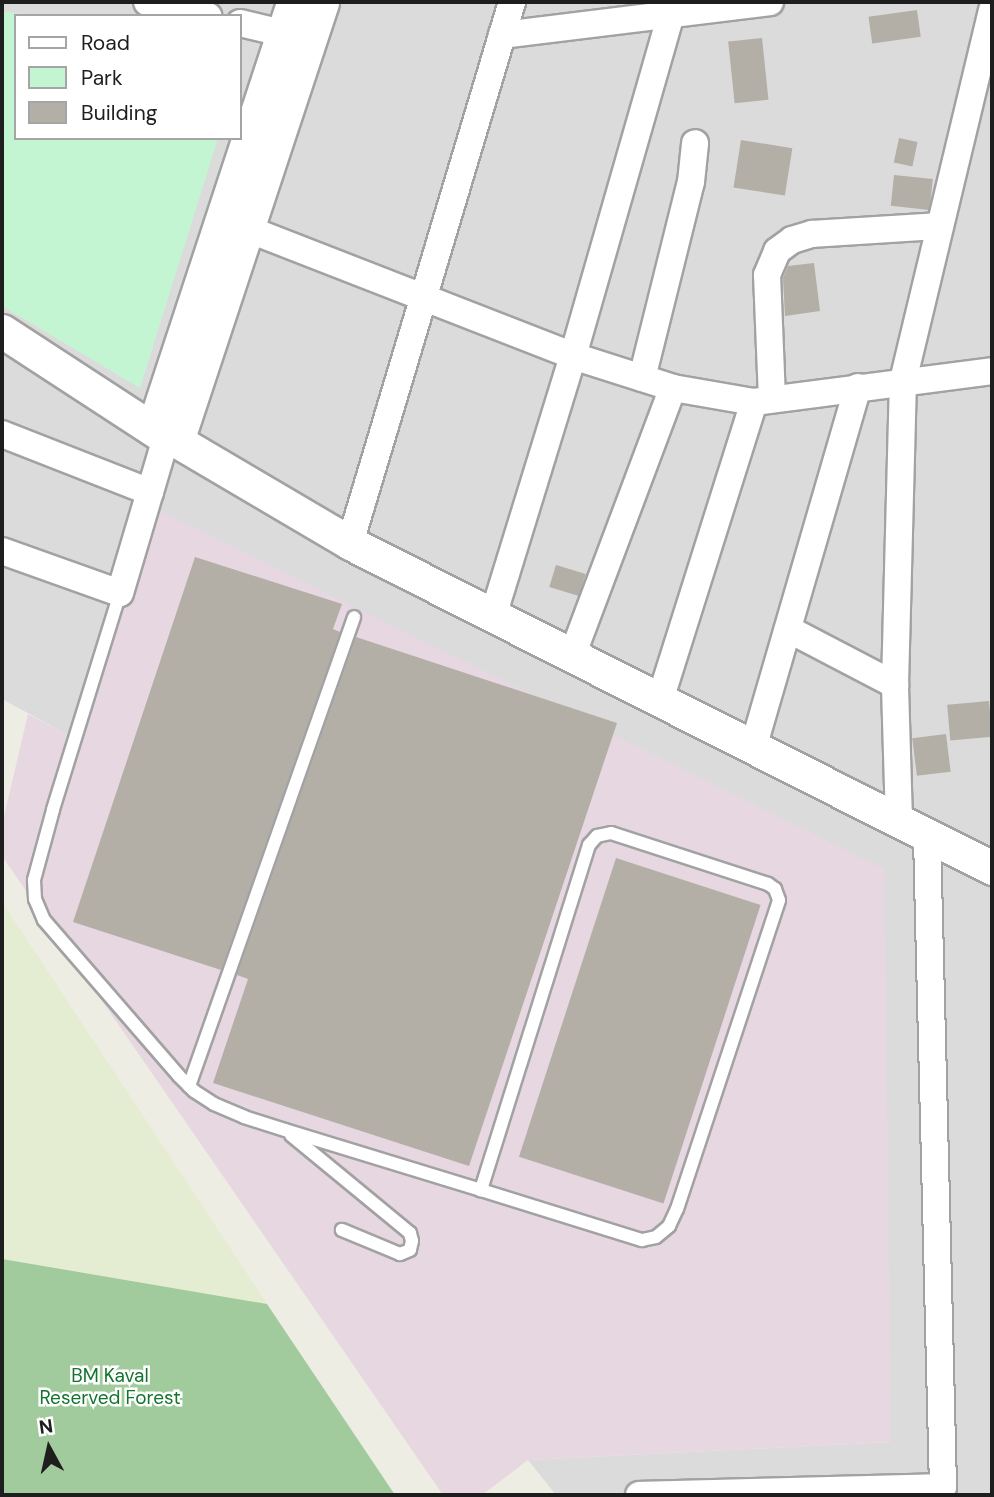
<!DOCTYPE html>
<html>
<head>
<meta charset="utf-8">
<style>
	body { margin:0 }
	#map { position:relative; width:994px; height:1497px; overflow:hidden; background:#eeede4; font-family:"DM Sans",sans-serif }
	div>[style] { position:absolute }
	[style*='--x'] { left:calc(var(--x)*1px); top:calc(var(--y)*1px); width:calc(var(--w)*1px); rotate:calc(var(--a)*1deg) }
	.residential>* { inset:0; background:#dcdbdb }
	.industrial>* { inset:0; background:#e7d7e1 }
	.farmland>* { inset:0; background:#e4ecd1 }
	.forest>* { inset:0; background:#a1cb9c }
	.park>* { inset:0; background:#c4f5d2 }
	.building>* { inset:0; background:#b3afa7; transform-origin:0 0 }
	.roads { filter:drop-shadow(2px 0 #a2a2a2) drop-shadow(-2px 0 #a2a2a2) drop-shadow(0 2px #a2a2a2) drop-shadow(0 -2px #a2a2a2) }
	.service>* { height:12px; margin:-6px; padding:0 6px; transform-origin:6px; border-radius:6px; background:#fff }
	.minor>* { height:26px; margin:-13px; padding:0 13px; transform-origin:13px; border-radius:13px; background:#fff }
	.tertiary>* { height:33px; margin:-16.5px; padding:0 16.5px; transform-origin:16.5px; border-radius:16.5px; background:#fff }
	span { translate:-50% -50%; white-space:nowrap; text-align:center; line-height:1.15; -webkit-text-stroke:5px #fff; paint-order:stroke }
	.park-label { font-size:19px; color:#13742e }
	.frame { position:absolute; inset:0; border:4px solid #1e1e1e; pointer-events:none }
	.legend { position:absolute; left:14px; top:14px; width:228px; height:126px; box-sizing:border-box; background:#fff; border:2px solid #a5a5a5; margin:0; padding:9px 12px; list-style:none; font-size:21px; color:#1e1e1e }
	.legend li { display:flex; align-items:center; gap:14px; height:35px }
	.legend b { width:35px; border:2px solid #a5a5a5 }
	.north { position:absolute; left:14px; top:1413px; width:70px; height:70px; -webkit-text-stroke:5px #fff; paint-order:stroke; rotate:352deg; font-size:19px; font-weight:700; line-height:28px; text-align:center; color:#1e1e1e }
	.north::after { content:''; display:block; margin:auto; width:24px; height:32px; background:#1e1e1e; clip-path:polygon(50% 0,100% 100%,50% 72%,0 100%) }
</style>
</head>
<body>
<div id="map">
	<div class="residential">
		<i style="clip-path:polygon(evenodd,2px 2px,992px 2px,992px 1495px,556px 1495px,528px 1460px,891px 1442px,75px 739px,2px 699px,2px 2px,16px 16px,240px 16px,240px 138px,16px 138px,16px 16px)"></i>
	</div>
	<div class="industrial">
		<i style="clip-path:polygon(154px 508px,884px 869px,891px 1442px,528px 1460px,482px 1495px,443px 1495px,2px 856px,2px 825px,28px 714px,75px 739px)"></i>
	</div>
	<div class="farmland">
		<i style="clip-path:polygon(2px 902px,267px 1304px,2px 1259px)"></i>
	</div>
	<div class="forest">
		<i style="clip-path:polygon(2px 1259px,267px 1304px,395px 1495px,2px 1495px)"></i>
	</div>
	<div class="park">
		<i style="clip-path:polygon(2px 11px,33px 16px,16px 16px,16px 138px,218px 138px,140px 388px,2px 306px)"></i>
	</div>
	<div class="building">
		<i style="left:917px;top:10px;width:27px;height:49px;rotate:82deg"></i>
		<i style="left:762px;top:38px;width:62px;height:34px;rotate:84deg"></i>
		<i style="left:899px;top:138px;width:19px;height:25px;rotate:12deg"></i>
		<i style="left:741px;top:140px;width:52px;height:48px;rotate:9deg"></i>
		<i style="left:894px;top:175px;width:39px;height:31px;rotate:6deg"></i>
		<i style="clip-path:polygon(814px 263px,820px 311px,785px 316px,783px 278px,788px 266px)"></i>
		<i style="clip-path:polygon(195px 557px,342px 604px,333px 629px,340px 632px,221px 970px,73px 922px)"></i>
		<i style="left:556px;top:565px;width:31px;height:23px;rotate:17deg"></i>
		<i style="clip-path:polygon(356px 637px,617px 723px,469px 1166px,213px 1083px,248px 979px,237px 975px)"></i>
		<i style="left:989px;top:701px;width:36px;height:42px;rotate:85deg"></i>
		<i style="left:946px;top:734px;width:38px;height:34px;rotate:83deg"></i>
		<i style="left:616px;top:858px;width:152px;height:314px;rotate:18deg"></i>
	</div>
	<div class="roads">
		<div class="service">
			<i style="--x:120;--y:593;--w:227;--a:107.2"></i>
			<i style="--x:53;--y:810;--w:73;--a:105.2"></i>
			<i style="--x:34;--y:880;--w:19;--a:87"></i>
			<i style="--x:35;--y:899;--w:23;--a:67"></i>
			<i style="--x:44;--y:920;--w:206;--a:49.1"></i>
			<i style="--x:179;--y:1076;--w:21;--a:45"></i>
			<i style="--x:194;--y:1091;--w:24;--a:33"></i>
			<i style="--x:214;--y:1104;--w:33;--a:23"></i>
			<i style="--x:244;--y:1117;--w:43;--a:17.6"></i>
			<i style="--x:285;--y:1130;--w:205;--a:17"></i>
			<i style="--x:481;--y:1190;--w:169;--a:17.3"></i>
			<i style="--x:642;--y:1240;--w:14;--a:-12"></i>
			<i style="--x:656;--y:1237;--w:17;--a:-40"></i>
			<i style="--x:669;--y:1226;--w:19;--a:-65"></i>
			<i style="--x:677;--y:1209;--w:325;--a:-71.7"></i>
			<i style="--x:779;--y:900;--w:12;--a:-110"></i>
			<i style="--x:775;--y:889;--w:9;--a:-144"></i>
			<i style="--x:768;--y:884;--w:165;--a:-162"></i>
			<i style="--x:611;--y:833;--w:14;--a:168"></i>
			<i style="--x:597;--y:836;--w:12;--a:132"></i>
			<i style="--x:589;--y:845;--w:362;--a:107.4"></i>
			<i style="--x:189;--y:1086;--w:497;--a:-70.6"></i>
			<i style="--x:291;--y:1135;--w:154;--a:39.5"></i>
			<i style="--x:410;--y:1233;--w:8;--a:76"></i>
			<i style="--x:412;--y:1241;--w:9;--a:103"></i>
			<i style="--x:410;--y:1250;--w:11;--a:158"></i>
			<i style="--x:400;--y:1254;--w:63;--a:-157.5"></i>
		</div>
		<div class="minor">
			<i style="--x:147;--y:2;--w:63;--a:12.9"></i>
			<i style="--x:240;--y:23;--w:61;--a:13.3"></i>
			<i style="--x:502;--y:35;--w:270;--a:-7"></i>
			<i style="--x:230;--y:222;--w:368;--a:21.3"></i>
			<i style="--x:573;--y:356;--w:105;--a:17.7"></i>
			<i style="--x:673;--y:388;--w:82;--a:9.8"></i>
			<i style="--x:754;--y:402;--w:240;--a:-7.4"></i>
			<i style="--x:642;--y:378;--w:202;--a:-76"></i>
			<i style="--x:691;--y:182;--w:39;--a:-84"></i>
			<i style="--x:772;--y:399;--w:124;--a:-92.3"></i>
			<i style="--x:767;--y:275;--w:26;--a:-67"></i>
			<i style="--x:777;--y:251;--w:19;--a:-36"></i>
			<i style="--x:792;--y:240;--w:21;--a:-17"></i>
			<i style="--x:812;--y:234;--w:128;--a:-3.6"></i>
			<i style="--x:2;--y:434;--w:159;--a:21.4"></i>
			<i style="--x:150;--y:492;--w:56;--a:-73.5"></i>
			<i style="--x:350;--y:543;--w:565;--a:-73.33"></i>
			<i style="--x:2;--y:551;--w:125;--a:19.6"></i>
			<i style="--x:120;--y:593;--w:105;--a:-73.5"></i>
			<i style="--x:493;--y:616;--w:272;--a:-72.9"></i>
			<i style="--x:573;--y:356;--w:356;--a:-74"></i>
			<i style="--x:788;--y:629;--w:121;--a:27.6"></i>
			<i style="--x:572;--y:656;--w:286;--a:-69.4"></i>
			<i style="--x:660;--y:700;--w:312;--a:-72.5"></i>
			<i style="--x:753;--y:748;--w:376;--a:-73.8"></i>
			<i style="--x:899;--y:821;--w:136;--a:-91.7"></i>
			<i style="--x:895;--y:685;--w:304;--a:-88.5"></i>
			<i style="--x:903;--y:381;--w:382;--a:-76.5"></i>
			<i style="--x:639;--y:1495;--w:304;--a:-1.5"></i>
			<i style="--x:943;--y:1487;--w:652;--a:-91.41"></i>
		</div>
		<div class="tertiary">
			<i style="--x:2;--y:331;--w:196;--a:33.1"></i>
			<i style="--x:166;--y:438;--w:11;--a:15"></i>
			<i style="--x:177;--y:441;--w:201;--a:30.5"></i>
			<i style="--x:350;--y:543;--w:720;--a:26.85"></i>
			<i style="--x:153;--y:429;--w:449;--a:-71.8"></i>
			<i style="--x:177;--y:441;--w:462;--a:-71.7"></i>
		</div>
	</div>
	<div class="park-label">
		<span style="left:110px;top:1387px">BM Kaval<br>Reserved Forest</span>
	</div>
	<div class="frame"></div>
	<ul class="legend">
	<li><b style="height:9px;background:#fff"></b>Road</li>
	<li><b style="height:19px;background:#c4f5d2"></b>Park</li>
	<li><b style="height:19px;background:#b3afa7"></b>Building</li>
	</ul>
	<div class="north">N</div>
</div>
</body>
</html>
